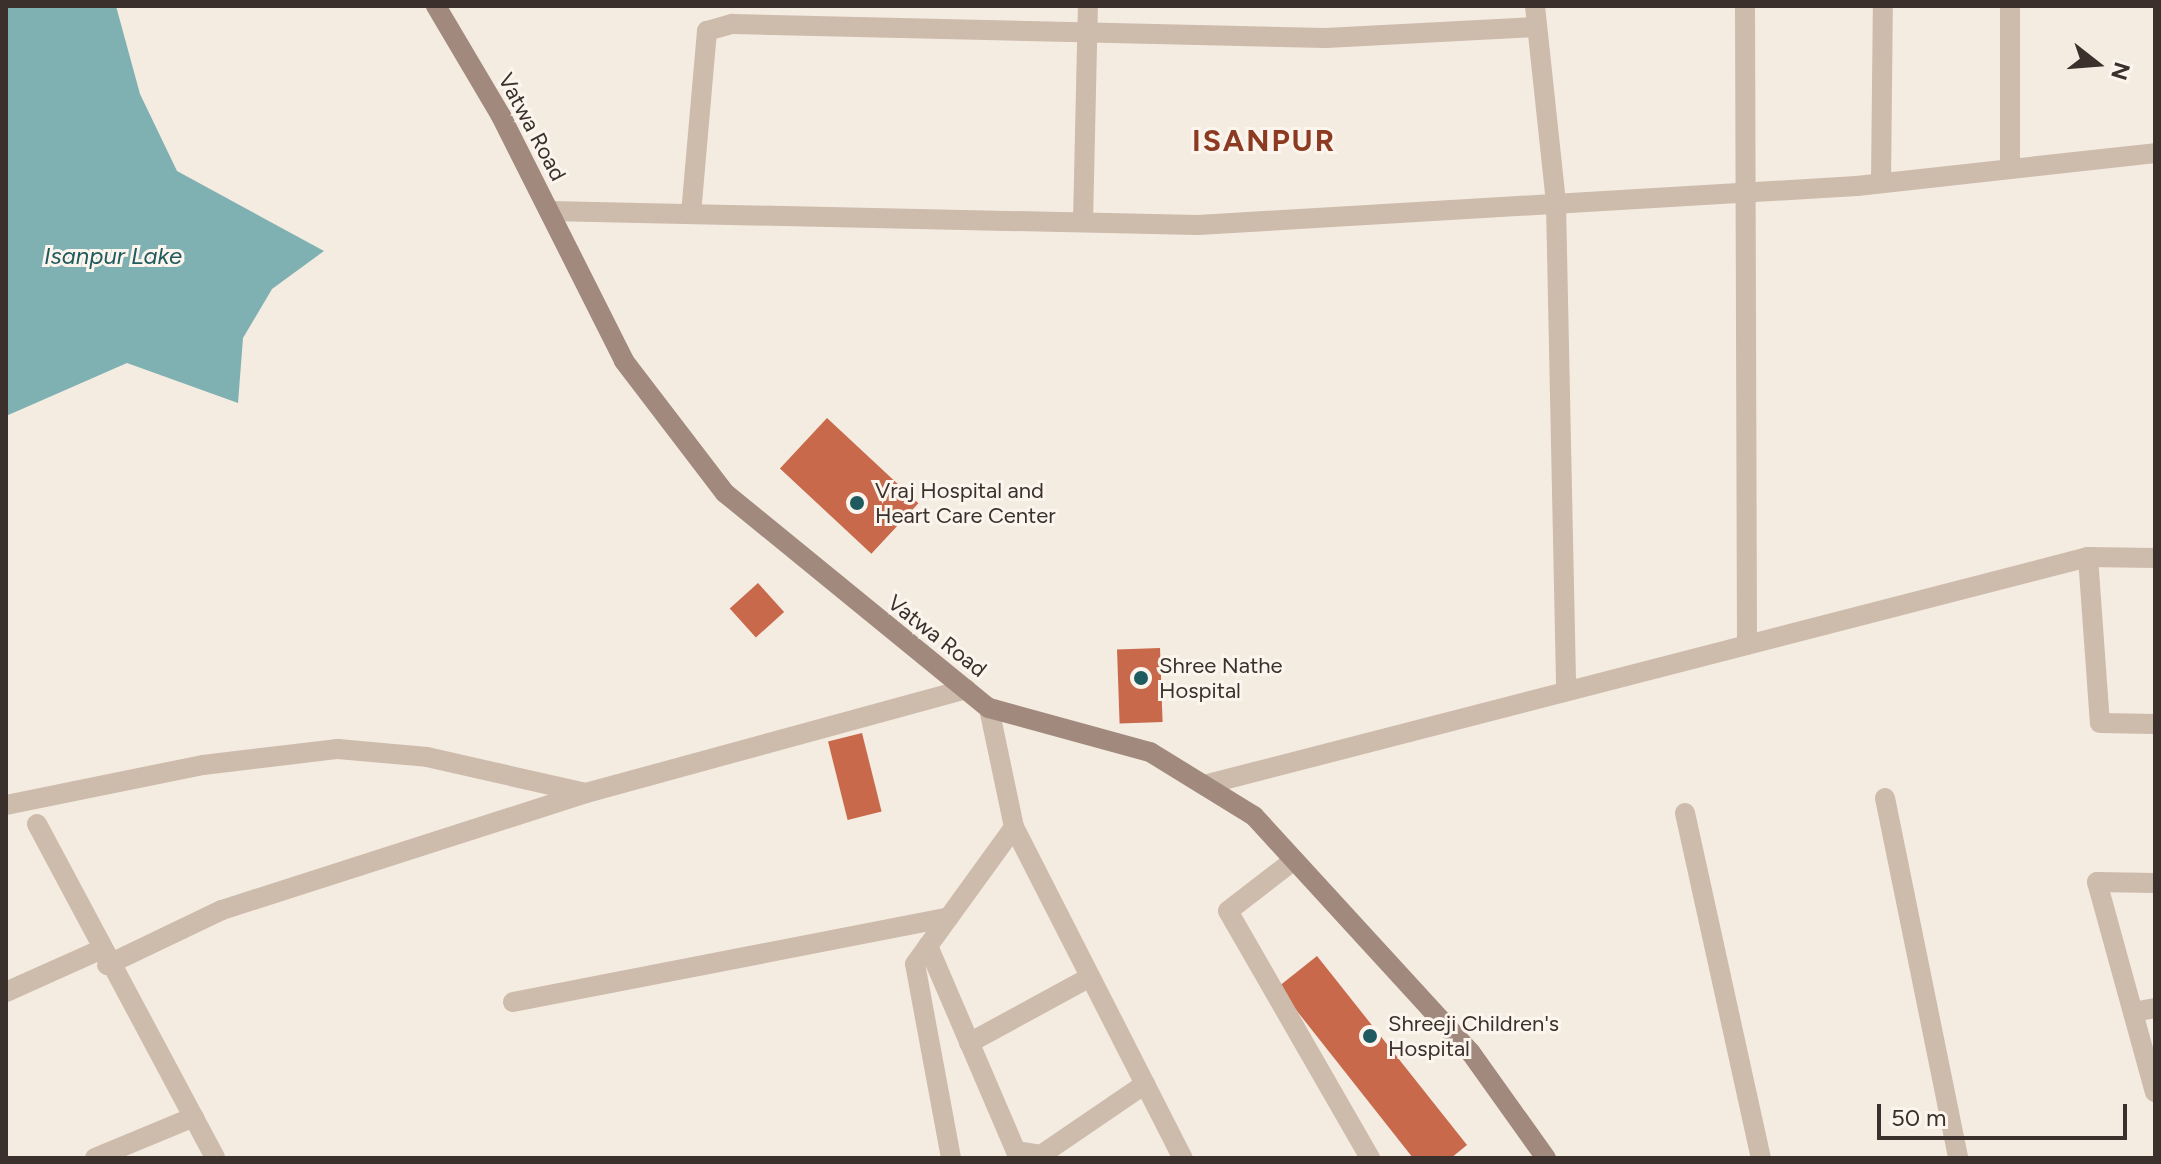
<!DOCTYPE html>
<html>
<head>
<meta charset="utf-8">
<style>
	body { margin:0 }
	#map { position:relative; width:2161px; height:1164px; overflow:hidden; background:#f4ebe1; font-family:Figtree,sans-serif }
	div>[style] { position:absolute }
	[style*='--x'] { left:calc(var(--x)*1px); top:calc(var(--y)*1px); width:calc(var(--w)*1px); rotate:calc(var(--a)*1deg) }
	.water>* { inset:0; background:#7fb0b2 }
	.building>* { inset:0; background:#c8694b; transform-origin:0 0 }
	.minor>* { height:20px; margin:-10px; padding:0 10px; transform-origin:10px; border-radius:10px; background:#cdbbac }
	.secondary>* { height:20px; margin:-10px; padding:0 10px; transform-origin:10px; border-radius:10px; background:#a18a7d }
	.dots>* { width:22px; height:22px; translate:-50% -50%; box-sizing:border-box; border:4px solid #fbf5ee; border-radius:50% }
	span { translate:-50% -50%; white-space:nowrap; text-align:center; line-height:1.15; -webkit-text-stroke:6px #fbf5ee; paint-order:stroke }
	.street-label { font-size:22px; color:#3b302b }
	.poi-label { font-size:22px; color:#3b302b }
	.left { translate:0 -50%; text-align:left }
	.water-label { font-size:24px; color:#1f5a5e; font-style:italic }
	.district-label { font-size:30px; color:#8c3b22; font-weight:700; letter-spacing:2px }
	.frame { position:absolute; inset:0; border:8px solid #3b302b; pointer-events:none }
	.north { position:absolute; left:2057px; top:24px; width:80px; height:80px; -webkit-text-stroke:6px #fbf5ee; paint-order:stroke; rotate:107deg; font-size:22px; font-weight:700; line-height:32px; text-align:center; color:#3b302b }
	.north::after { content:''; display:block; margin:auto; width:28px; height:36px; background:#3b302b; clip-path:polygon(50% 0,100% 100%,50% 72%,0 100%) }
	.scale { position:absolute; left:1877px; top:1104px; width:250px; height:36px; box-sizing:border-box; border:4px solid #3b302b; border-top:0; padding-left:10px; font-size:24px; line-height:28px; white-space:nowrap; color:#3b302b; -webkit-text-stroke:6px #fbf5ee; paint-order:stroke }
</style>
</head>
<body>
<div id="map">
	<div class="water">
		<i style="clip-path:polygon(6px 6px,116px 6px,140px 94px,177px 171px,324px 251px,272px 289px,243px 338px,238px 403px,127px 363px,6px 416px)"></i>
	</div>
	<div class="building">
		<i style="left:827px;top:418px;width:125px;height:69px;rotate:43deg"></i>
		<i style="left:758px;top:583px;width:39px;height:38px;rotate:48deg"></i>
		<i style="left:1160px;top:648px;width:74px;height:43px;rotate:88deg"></i>
		<i style="left:862px;top:733px;width:81px;height:35px;rotate:76deg"></i>
		<i style="clip-path:polygon(1317px 956px,1467px 1145px,1451px 1158px,1413px 1158px,1278px 987px)"></i>
	</div>
	<div class="minor">
		<i style="--x:1535;--y:6;--w:199;--a:83.9"></i>
		<i style="--x:1556;--y:204;--w:487;--a:88.8"></i>
		<i style="--x:1745;--y:6;--w:639;--a:89.82"></i>
		<i style="--x:2010;--y:6;--w:163;--a:90"></i>
		<i style="--x:1881;--y:183;--w:177;--a:-89.4"></i>
		<i style="--x:549;--y:211;--w:649;--a:1.24"></i>
		<i style="--x:1198;--y:225;--w:660;--a:-3.39"></i>
		<i style="--x:1857;--y:186;--w:300;--a:-6.3"></i>
		<i style="--x:691;--y:214;--w:184;--a:-85"></i>
		<i style="--x:707;--y:31;--w:26;--a:-16"></i>
		<i style="--x:732;--y:24;--w:594;--a:1.35"></i>
		<i style="--x:1326;--y:38;--w:210;--a:-3"></i>
		<i style="--x:1083;--y:222;--w:216;--a:-88.7"></i>
		<i style="--x:2088;--y:557;--w:166;--a:85.9"></i>
		<i style="--x:2100;--y:723;--w:55;--a:1"></i>
		<i style="--x:1204;--y:785;--w:913;--a:-14.46"></i>
		<i style="--x:2088;--y:557;--w:67;--a:0.9"></i>
		<i style="--x:1885;--y:798;--w:367;--a:78.5"></i>
		<i style="--x:6;--y:805;--w:201;--a:-11.5"></i>
		<i style="--x:203;--y:765;--w:136;--a:-6.8"></i>
		<i style="--x:338;--y:749;--w:89;--a:5.1"></i>
		<i style="--x:427;--y:757;--w:163;--a:12.8"></i>
		<i style="--x:1685;--y:813;--w:353;--a:77.6"></i>
		<i style="--x:37;--y:824;--w:378;--a:61.9"></i>
		<i style="--x:1014;--y:827;--w:372;--a:63"></i>
		<i style="--x:1294;--y:860;--w:83;--a:142.3"></i>
		<i style="--x:1228;--y:911;--w:285;--a:60.1"></i>
		<i style="--x:2155;--y:883;--w:58;--a:-179"></i>
		<i style="--x:2097;--y:882;--w:218;--a:74.6"></i>
		<i style="--x:928;--y:946;--w:223;--a:66.8"></i>
		<i style="--x:1016;--y:1151;--w:25;--a:9"></i>
		<i style="--x:1041;--y:1155;--w:126;--a:-34.3"></i>
		<i style="--x:107;--y:965;--w:127;--a:-25.6"></i>
		<i style="--x:222;--y:910;--w:382;--a:-17.8"></i>
		<i style="--x:586;--y:793;--w:394;--a:-15.3"></i>
		<i style="--x:6;--y:992;--w:103;--a:-24.1"></i>
		<i style="--x:513;--y:1002;--w:444;--a:-11"></i>
		<i style="--x:2133;--y:1012;--w:22;--a:-10"></i>
		<i style="--x:969;--y:1043;--w:138;--a:-28.6"></i>
		<i style="--x:95;--y:1158;--w:107;--a:-22.5"></i>
		<i style="--x:951;--y:1158;--w:197;--a:-100.5"></i>
		<i style="--x:915;--y:964;--w:169;--a:-54.1"></i>
		<i style="--x:1014;--y:827;--w:122;--a:-101.9"></i>
	</div>
	<div class="secondary">
		<i style="--x:436;--y:6;--w:128;--a:59.4"></i>
		<i style="--x:501;--y:116;--w:274;--a:63.3"></i>
		<i style="--x:624;--y:361;--w:166;--a:52.6"></i>
		<i style="--x:725;--y:493;--w:340;--a:39.2"></i>
		<i style="--x:989;--y:708;--w:167;--a:15.3"></i>
		<i style="--x:1150;--y:752;--w:122;--a:31.6"></i>
		<i style="--x:1254;--y:816;--w:321;--a:47.5"></i>
		<i style="--x:1471;--y:1053;--w:129;--a:54.5"></i>
	</div>
	<div class="dots">
		<i style="left:857px;top:503px;background:#1f5a5e"></i>
		<i style="left:1141px;top:678px;background:#1f5a5e"></i>
		<i style="left:1370px;top:1036px;background:#1f5a5e"></i>
	</div>
	<div class="street-label">
		<span style="left:532px;top:127px;rotate:62deg">Vatwa Road</span>
		<span style="left:937px;top:636px;rotate:38deg">Vatwa Road</span>
	</div>
	<div class="poi-label">
		<span class="left" style="left:875px;top:503px">Vraj Hospital and<br>Heart Care Center</span>
		<span class="left" style="left:1159px;top:678px">Shree Nathe<br>Hospital</span>
		<span class="left" style="left:1388px;top:1036px">Shreeji Children's<br>Hospital</span>
	</div>
	<div class="water-label">
		<span style="left:113px;top:256px">Isanpur Lake</span>
	</div>
	<div class="district-label">
		<span style="left:1264px;top:141px">ISANPUR</span>
	</div>
	<div class="frame"></div>
	<div class="north">N</div>
	<div class="scale">50 m</div>
</div>
</body>
</html>
